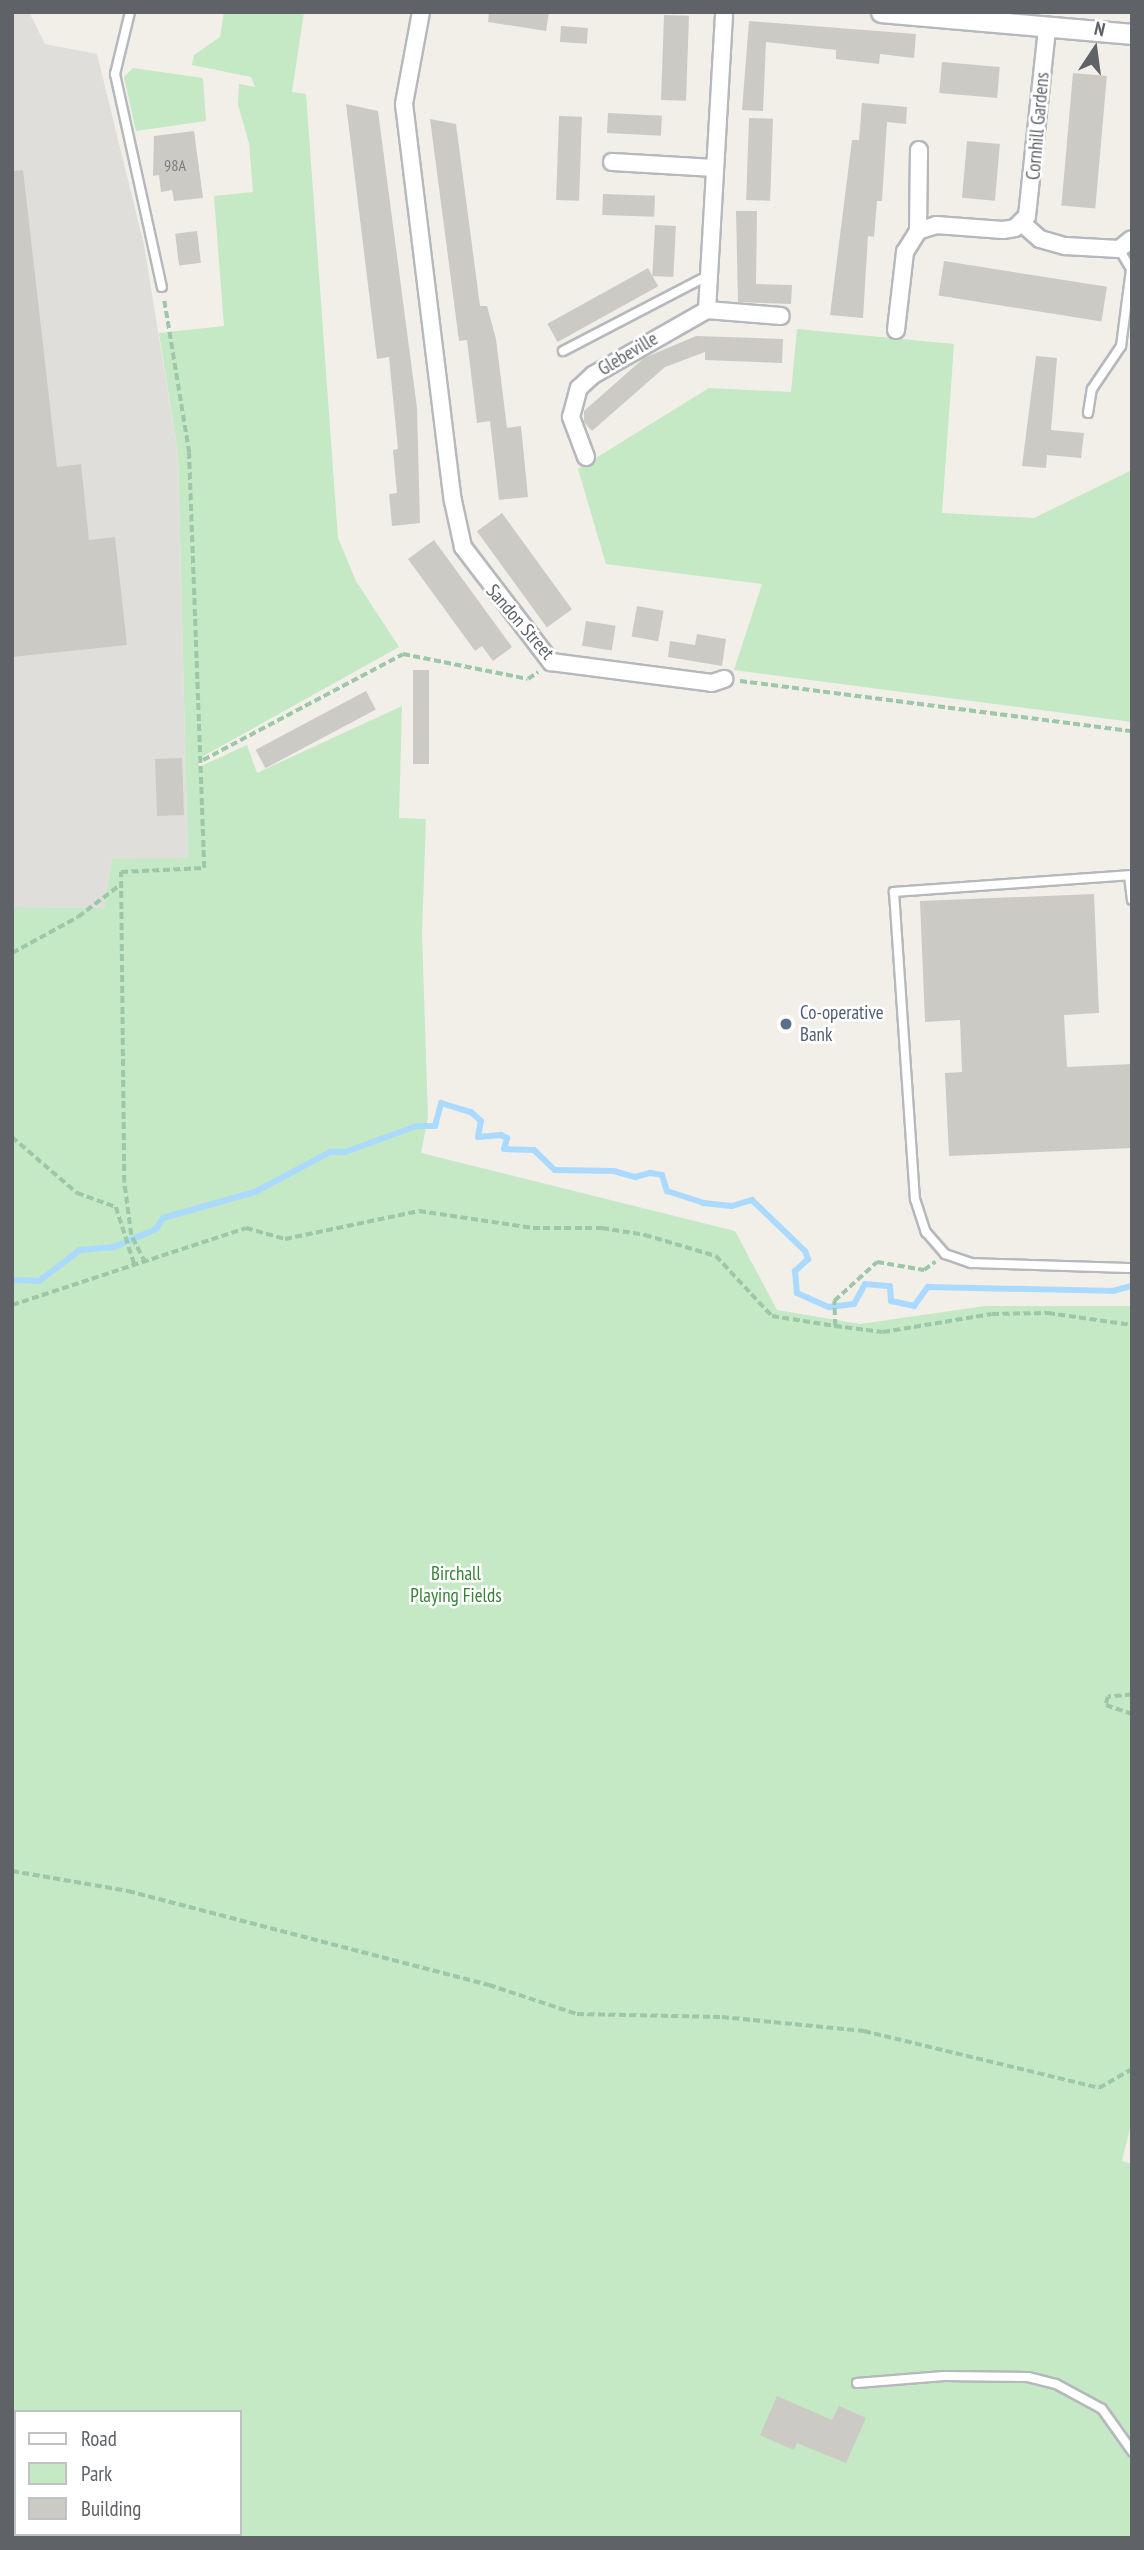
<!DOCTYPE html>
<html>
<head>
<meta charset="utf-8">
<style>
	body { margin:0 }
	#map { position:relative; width:1144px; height:2550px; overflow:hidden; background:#f1efe8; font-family:"PT Sans Narrow",sans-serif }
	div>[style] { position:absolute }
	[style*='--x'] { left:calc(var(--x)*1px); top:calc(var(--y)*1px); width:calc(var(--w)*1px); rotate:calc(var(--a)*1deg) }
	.industrial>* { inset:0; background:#e0deda }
	.green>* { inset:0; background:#c5e8c5 }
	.stream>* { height:6px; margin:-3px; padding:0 3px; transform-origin:3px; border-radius:3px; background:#aadaff }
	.building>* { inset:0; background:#cccac5; transform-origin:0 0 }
	.path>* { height:3.5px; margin-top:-1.75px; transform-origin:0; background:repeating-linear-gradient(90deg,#9cc7a9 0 7px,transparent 0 10.5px) }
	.roads { filter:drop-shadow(2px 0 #b5b8bc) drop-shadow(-2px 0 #b5b8bc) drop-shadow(0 2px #b5b8bc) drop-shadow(0 -2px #b5b8bc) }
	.service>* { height:8px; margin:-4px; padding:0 4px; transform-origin:4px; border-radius:4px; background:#fff }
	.minor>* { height:16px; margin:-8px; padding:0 8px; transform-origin:8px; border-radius:8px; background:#fff }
	.tertiary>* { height:19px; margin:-9.5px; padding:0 9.5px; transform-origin:9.5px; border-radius:9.5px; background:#fff }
	.dots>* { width:19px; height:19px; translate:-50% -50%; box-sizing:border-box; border:4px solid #fff; border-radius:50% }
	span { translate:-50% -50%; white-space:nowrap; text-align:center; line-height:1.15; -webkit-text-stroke:5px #fff; paint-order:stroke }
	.number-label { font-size:16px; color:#7a7d7f }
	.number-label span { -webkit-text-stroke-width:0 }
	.street-label { font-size:19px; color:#5f6368 }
	.service-label { font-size:19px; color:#4e5e75 }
	.left { translate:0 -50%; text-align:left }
	.park-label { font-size:19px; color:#348238 }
	.frame { position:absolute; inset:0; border:14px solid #5f6368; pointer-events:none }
	.legend { position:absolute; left:14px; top:2410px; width:228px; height:126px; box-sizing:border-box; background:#fff; border:2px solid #bfc1c3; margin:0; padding:9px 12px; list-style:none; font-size:21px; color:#5f6368 }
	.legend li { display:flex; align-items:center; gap:14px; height:35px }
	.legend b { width:35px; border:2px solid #bfc1c3 }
	.north { position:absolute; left:1060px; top:14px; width:70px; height:70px; -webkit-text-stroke:5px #fff; paint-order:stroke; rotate:13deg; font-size:19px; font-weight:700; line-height:28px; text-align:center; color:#5f6368 }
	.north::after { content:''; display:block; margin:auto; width:24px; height:32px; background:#5f6368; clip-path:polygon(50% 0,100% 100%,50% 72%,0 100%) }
</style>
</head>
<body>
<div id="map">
	<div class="industrial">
		<i style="clip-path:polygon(12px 12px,29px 12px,45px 44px,97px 54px,144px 245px,178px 454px,188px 859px,112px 859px,104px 908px,12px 907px)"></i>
	</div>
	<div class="green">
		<i style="clip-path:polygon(evenodd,224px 12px,304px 12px,292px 92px,306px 94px,338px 538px,356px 581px,399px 647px,198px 759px,199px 767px,247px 745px,257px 773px,402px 706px,399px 818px,426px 819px,422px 934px,428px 1117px,421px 1153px,735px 1231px,777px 1310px,860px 1324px,985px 1306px,1132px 1306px,1132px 2120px,1122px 2161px,1132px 2164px,1132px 2538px,12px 2538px,12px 907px,104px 908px,112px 859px,188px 858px,178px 454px,159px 333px,224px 326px,214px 196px,253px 192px,249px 143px,238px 105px,239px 84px,255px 87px,251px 77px,192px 65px,194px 55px,220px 37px,224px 12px,16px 2412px,240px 2412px,240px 2534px,16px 2534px,16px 2412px)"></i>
		<i style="clip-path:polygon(133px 68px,203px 78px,206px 121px,136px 131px,124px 77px)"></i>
		<i style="clip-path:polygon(797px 329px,954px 344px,942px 513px,1034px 518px,1132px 470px,1132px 722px,734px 670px,762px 584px,606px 564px,578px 469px,709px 388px,791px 392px)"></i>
	</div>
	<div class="stream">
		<i style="--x:12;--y:1280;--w:27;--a:2"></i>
		<i style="--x:39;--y:1281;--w:51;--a:-37.1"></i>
		<i style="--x:80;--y:1250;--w:34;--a:-5"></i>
		<i style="--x:114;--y:1247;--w:46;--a:-23.2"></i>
		<i style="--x:156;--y:1229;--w:13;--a:-58"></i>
		<i style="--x:163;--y:1218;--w:96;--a:-15.8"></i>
		<i style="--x:255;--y:1192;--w:85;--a:-28.1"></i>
		<i style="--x:330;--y:1152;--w:15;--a:0"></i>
		<i style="--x:345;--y:1152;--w:77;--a:-19.9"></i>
		<i style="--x:417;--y:1126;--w:18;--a:0"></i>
		<i style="--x:435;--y:1126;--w:24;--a:-75"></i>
		<i style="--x:441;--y:1103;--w:31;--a:17"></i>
		<i style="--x:471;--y:1112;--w:13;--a:42"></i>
		<i style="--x:481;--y:1121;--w:16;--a:101"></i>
		<i style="--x:478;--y:1137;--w:23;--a:-5"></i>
		<i style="--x:501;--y:1135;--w:7;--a:27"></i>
		<i style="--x:507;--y:1138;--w:11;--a:105"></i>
		<i style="--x:504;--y:1149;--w:30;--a:2"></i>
		<i style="--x:534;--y:1150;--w:29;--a:44"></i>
		<i style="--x:555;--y:1170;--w:59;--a:1"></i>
		<i style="--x:614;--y:1171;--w:22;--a:16"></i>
		<i style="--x:635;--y:1177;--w:16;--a:-15"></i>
		<i style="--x:650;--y:1173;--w:12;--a:9"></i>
		<i style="--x:662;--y:1175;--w:17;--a:73"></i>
		<i style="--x:667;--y:1191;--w:38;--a:18"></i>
		<i style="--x:703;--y:1203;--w:29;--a:6"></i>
		<i style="--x:732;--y:1206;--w:21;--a:-17"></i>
		<i style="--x:752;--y:1200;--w:74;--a:43.9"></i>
		<i style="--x:805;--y:1251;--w:9;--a:69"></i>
		<i style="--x:808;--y:1259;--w:18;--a:137"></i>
		<i style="--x:795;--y:1271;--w:22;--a:85"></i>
		<i style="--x:797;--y:1293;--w:35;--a:24"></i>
		<i style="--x:829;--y:1307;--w:25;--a:-7"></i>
		<i style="--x:854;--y:1304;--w:23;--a:-61"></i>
		<i style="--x:865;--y:1284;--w:25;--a:5"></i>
		<i style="--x:890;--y:1286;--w:15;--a:86"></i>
		<i style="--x:891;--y:1301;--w:24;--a:12"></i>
		<i style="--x:914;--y:1306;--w:24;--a:-54"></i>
		<i style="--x:928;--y:1287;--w:185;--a:1.2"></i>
		<i style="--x:1113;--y:1291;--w:19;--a:-16"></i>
	</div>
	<div class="building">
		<i style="clip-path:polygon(489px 12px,549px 12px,546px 31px,488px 22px)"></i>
		<i style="left:664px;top:15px;width:25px;height:85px;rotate:2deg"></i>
		<i style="clip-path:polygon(749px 21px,916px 34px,914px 58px,880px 54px,879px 64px,836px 59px,836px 50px,766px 42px,763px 111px,742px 110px)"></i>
		<i style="left:561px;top:26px;width:27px;height:16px;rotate:4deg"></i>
		<i style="left:942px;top:62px;width:58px;height:31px;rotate:5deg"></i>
		<i style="left:1073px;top:73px;width:34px;height:133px;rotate:5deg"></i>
		<i style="clip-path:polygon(862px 103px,907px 107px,906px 124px,887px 122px,882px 201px,877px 201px,874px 237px,868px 236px,863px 318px,830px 315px,852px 140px,859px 140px)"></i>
		<i style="clip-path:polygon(346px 104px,378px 111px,417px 408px,420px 523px,392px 526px,389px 494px,397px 493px,393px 450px,398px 449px,389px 357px,377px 359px)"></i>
		<i style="left:608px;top:113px;width:54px;height:20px;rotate:3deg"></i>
		<i style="left:559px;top:116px;width:23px;height:84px;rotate:2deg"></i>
		<i style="left:749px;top:118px;width:24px;height:82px;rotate:2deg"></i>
		<i style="clip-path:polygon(430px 119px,456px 124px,480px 306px,487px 306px,496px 339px,507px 428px,521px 426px,528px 497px,499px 500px,490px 421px,477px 423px,467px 340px,459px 341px)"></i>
		<i style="clip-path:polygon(194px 131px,203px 198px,174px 201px,172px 190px,161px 192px,159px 175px,153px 176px,154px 136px)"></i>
		<i style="left:967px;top:141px;width:33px;height:57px;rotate:5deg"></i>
		<i style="clip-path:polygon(23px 170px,57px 467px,81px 464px,89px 540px,115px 537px,127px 645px,12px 657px,12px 171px)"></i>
		<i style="left:603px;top:194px;width:52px;height:21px;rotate:2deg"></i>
		<i style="clip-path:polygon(736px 211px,757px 211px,756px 284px,792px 285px,791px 304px,738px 302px)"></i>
		<i style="left:655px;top:225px;width:21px;height:51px;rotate:3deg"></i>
		<i style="left:197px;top:231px;width:32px;height:22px;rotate:83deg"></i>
		<i style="left:944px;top:261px;width:165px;height:35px;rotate:9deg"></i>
		<i style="left:648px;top:268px;width:21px;height:115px;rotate:61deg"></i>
		<i style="clip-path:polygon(696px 336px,783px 339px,782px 363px,705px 360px,705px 352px,665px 367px,592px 431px,584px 422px,584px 411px,644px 358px)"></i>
		<i style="clip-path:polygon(1036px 356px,1057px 358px,1051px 430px,1084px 433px,1081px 458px,1047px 455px,1046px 468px,1022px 466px)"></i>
		<i style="left:502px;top:513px;width:119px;height:31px;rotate:54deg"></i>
		<i style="clip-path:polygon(434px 540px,512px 647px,493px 661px,482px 646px,475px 651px,408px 559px)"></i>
		<i style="left:637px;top:606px;width:27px;height:31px;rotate:10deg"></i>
		<i style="left:586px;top:621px;width:30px;height:25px;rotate:9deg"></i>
		<i style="clip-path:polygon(697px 634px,726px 639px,722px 666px,668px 657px,670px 641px,695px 645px)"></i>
		<i style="left:413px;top:670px;width:16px;height:94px"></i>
		<i style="left:366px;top:691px;width:21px;height:125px;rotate:62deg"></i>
		<i style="left:182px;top:758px;width:57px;height:27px;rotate:88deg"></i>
		<i style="clip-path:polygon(1094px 894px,1099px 1013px,1064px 1015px,1067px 1067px,1132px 1064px,1132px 1148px,949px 1156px,945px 1073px,962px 1072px,960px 1020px,925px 1022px,920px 901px)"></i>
		<i style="clip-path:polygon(777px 2396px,832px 2420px,839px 2406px,866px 2418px,846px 2463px,797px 2443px,794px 2450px,760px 2435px)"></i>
	</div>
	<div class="path">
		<i style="--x:740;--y:681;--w:395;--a:7.3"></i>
		<i style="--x:203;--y:760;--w:226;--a:-27.9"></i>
		<i style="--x:403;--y:654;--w:127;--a:11.3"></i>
		<i style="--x:528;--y:679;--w:12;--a:-35"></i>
		<i style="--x:12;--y:953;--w:75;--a:-28.6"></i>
		<i style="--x:78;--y:917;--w:54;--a:-37.5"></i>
		<i style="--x:12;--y:1137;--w:86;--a:40.7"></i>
		<i style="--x:77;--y:1193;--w:41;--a:19.7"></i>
		<i style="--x:116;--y:1207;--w:62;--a:72.1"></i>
		<i style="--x:145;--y:1263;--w:31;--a:-117"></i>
		<i style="--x:131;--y:1235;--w:53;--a:-97.5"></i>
		<i style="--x:124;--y:1182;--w:310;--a:-90.6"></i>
		<i style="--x:121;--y:872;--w:83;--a:-2.8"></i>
		<i style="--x:204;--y:868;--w:415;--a:-92.1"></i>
		<i style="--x:189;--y:453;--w:154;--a:-99.3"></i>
		<i style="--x:12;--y:1305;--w:246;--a:-18.2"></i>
		<i style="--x:246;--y:1228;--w:41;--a:15.8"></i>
		<i style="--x:285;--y:1239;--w:137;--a:-11.8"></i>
		<i style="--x:419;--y:1211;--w:115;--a:8.5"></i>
		<i style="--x:533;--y:1228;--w:69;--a:0"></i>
		<i style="--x:602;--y:1228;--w:44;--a:9.2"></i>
		<i style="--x:645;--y:1235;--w:74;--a:16.5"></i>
		<i style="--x:716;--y:1256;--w:82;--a:47"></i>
		<i style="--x:772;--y:1316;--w:64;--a:9"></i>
		<i style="--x:835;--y:1326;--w:48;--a:7.1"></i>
		<i style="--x:883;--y:1332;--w:110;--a:-9.4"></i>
		<i style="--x:992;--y:1314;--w:56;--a:-1"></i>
		<i style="--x:1048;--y:1313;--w:85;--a:8.1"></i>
		<i style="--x:835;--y:1326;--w:25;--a:-92"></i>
		<i style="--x:834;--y:1301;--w:58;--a:-42.2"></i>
		<i style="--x:877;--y:1262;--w:48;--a:9.7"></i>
		<i style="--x:924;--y:1270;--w:14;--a:-36"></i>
		<i style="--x:1132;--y:1695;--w:24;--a:175"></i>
		<i style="--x:1108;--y:1697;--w:8;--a:104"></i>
		<i style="--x:1106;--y:1705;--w:28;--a:19"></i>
		<i style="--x:12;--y:1871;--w:118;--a:9.8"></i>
		<i style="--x:128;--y:1891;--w:373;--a:14.6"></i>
		<i style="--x:489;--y:1985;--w:93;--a:18.2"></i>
		<i style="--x:577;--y:2014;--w:145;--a:1.2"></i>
		<i style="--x:722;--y:2017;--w:143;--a:5.6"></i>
		<i style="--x:864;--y:2031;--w:242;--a:13.6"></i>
		<i style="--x:1099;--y:2088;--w:38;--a:-30"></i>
	</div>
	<div class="roads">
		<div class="service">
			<i style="--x:130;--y:12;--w:64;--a:103.6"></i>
			<i style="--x:115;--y:74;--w:218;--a:77.6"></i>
			<i style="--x:563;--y:351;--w:165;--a:-27.5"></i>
			<i style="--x:1088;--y:413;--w:24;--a:-81"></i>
			<i style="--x:1092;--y:389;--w:52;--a:-56"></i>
			<i style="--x:1121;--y:346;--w:78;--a:-82.6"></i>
			<i style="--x:1131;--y:269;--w:23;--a:-121"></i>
			<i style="--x:1132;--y:875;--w:239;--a:175.9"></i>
			<i style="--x:894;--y:892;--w:308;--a:86.1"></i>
			<i style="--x:915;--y:1199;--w:35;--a:72"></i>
			<i style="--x:926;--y:1232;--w:29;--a:49"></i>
			<i style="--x:945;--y:1254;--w:28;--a:19"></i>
			<i style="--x:971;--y:1263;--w:161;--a:1.8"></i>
			<i style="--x:1129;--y:876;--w:24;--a:83"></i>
			<i style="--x:857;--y:2383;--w:87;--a:-4.6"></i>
			<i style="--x:944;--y:2376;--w:84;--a:0.7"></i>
			<i style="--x:1028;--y:2377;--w:29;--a:14"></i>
			<i style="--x:1056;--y:2384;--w:52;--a:28.5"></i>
			<i style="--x:1102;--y:2409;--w:52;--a:54.5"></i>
		</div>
		<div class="minor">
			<i style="--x:421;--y:12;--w:94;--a:100.5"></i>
			<i style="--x:404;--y:104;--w:400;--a:83"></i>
			<i style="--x:453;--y:501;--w:47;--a:77.7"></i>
			<i style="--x:463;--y:547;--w:145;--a:52.6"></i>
			<i style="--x:551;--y:662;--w:162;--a:7.4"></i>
			<i style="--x:712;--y:683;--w:13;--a:-18"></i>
			<i style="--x:612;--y:162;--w:103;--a:3.3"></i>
			<i style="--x:1022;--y:223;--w:24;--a:42"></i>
			<i style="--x:1040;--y:239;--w:26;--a:16"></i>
			<i style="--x:1065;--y:246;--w:54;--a:3.2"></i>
			<i style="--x:1119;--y:249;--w:16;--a:-38"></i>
			<i style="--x:918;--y:231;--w:81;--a:-89.3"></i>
			<i style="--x:707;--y:310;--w:298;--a:-86.7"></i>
			<i style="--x:896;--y:330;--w:79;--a:-83.4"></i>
			<i style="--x:905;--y:252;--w:25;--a:-58"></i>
			<i style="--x:918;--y:231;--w:19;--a:-18"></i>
			<i style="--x:936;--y:225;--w:67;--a:4.3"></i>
			<i style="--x:1003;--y:230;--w:12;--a:-9"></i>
			<i style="--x:1015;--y:228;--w:17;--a:-45"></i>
			<i style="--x:1027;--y:216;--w:189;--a:-83.9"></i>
			<i style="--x:586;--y:457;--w:43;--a:-110.6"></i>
			<i style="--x:571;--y:417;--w:30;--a:-75"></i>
			<i style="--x:579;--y:388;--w:19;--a:-43"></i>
			<i style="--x:593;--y:375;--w:131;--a:-29.7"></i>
			<i style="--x:707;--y:310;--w:74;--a:4.6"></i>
		</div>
		<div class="tertiary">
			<i style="--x:881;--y:12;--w:252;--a:5"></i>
		</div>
	</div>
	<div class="dots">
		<i style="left:786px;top:1024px;background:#5c6f8a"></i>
	</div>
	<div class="number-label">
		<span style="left:175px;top:165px">98A</span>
	</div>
	<div class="street-label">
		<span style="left:1038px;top:126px;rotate:-85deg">Cornhill Gardens</span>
		<span style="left:628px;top:354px;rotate:-31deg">Glebeville</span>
		<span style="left:520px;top:622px;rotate:49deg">Sandon Street</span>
	</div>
	<div class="service-label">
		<span class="left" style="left:800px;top:1024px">Co-operative<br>Bank</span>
	</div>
	<div class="park-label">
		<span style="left:456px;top:1585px">Birchall<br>Playing Fields</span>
	</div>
	<div class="frame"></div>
	<ul class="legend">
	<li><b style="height:9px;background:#fff"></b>Road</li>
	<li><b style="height:19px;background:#c5e8c5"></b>Park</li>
	<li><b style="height:19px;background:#cccac5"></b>Building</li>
	</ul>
	<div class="north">N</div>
</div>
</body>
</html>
